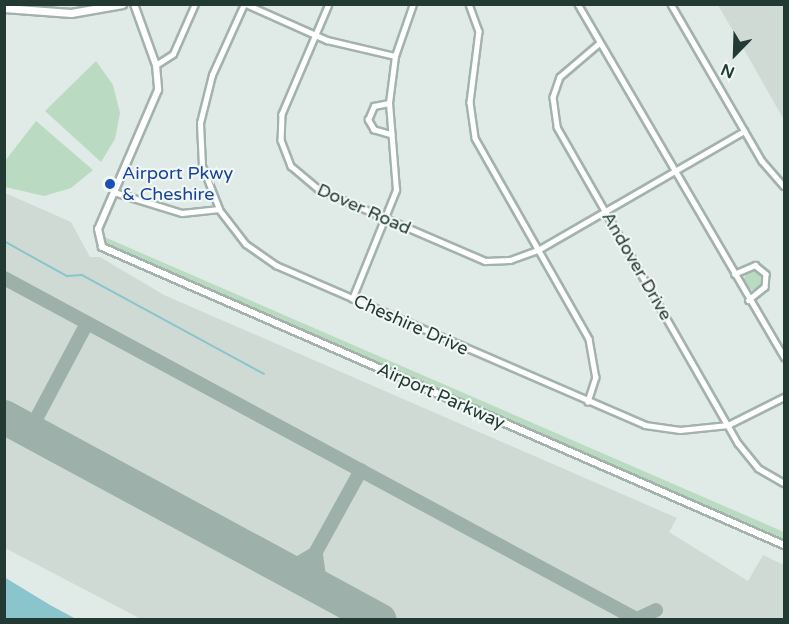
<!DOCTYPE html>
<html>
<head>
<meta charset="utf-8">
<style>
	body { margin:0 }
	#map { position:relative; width:789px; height:624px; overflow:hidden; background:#e0eae6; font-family:"Varela Round",sans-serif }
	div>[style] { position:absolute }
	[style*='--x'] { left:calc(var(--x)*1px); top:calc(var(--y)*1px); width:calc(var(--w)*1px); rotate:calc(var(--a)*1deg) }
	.built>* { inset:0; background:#cfdad5 }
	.green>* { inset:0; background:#badbc2 }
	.round { border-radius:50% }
	.water>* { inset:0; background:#8ac4cd }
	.stream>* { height:1.5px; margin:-0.75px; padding:0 0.75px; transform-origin:0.75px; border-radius:0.75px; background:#8ac4cd }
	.taxiway>* { height:14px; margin:-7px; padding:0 7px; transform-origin:7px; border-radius:7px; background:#9eb0aa }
	.runway>* { height:34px; margin:-17px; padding:0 17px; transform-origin:17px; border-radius:17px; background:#9eb0aa }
	.roads { filter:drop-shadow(2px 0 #a3b2ad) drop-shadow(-2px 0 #a3b2ad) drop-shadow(0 2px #a3b2ad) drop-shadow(0 -2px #a3b2ad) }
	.minor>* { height:4.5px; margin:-2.25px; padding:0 2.25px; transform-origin:2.25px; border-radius:2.25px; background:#fff }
	.tertiary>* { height:6px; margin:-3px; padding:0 3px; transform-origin:3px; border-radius:3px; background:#fff }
	.secondary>* { height:7px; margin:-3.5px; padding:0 3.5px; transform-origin:3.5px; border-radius:3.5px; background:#fff }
	.dots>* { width:16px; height:16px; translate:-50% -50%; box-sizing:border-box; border:3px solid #f0f7f4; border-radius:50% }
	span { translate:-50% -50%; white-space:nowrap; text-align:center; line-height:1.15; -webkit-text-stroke:4.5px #f0f7f4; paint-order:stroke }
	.transit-label { font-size:18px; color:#164399 }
	.left { translate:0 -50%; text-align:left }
	.street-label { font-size:18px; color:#223a33 }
	.frame { position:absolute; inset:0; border:6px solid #223a33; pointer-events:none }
	.north { position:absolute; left:705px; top:24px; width:60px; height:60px; -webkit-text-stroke:4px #f0f7f4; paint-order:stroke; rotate:203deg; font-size:16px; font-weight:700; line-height:24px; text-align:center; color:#223a33 }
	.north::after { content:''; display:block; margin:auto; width:21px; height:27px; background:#223a33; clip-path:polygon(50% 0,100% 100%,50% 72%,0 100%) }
</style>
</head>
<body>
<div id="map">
	<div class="built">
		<i style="clip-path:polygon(718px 5px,784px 5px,784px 120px,754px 67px)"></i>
		<i style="clip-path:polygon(5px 193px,71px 222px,90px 257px,100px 257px,164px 295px,677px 518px,669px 532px,748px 581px,763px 555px,784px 565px,784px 619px,141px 619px,5px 548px)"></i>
	</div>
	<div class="green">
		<i style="clip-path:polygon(96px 61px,113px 85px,120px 113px,115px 139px,101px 162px,45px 111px)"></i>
		<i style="clip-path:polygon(36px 121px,93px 170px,71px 188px,44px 196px,5px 187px,5px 161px)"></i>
		<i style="clip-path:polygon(102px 236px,784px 532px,784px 539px,126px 254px,107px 245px)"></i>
		<i class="round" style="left:744px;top:270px;width:20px;height:20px"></i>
	</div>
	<div class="water">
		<i style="clip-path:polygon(4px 577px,50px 605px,76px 619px,5px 619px)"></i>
	</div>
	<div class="stream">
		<i style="--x:4;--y:241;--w:72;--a:29.1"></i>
		<i style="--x:67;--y:276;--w:15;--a:-4"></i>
		<i style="--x:82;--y:275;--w:207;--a:28.5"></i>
	</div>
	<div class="taxiway">
		<i style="--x:4;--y:278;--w:720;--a:28.34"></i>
		<i style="--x:45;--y:439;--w:10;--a:-143"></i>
		<i style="--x:37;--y:433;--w:12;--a:-99"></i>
		<i style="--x:35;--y:421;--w:111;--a:-62"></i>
		<i style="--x:316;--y:555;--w:22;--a:82"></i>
		<i style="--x:319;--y:577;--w:23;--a:49"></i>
		<i style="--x:273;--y:562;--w:24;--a:5"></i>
		<i style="--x:297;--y:564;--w:20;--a:-30"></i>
		<i style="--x:302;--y:577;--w:122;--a:-61.1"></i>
		<i style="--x:637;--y:619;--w:21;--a:-25"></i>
	</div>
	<div class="runway">
		<i style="--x:4;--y:417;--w:427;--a:28.4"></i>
	</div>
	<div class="roads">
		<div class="minor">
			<i style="--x:246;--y:4;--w:89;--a:24"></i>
			<i style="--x:327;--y:40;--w:70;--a:13.2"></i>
			<i style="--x:329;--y:4;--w:120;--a:113.1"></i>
			<i style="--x:282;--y:114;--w:26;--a:92"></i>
			<i style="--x:281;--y:140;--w:28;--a:69"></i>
			<i style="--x:291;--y:166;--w:35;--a:40"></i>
			<i style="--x:318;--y:189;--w:182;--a:23.3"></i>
			<i style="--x:485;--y:261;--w:25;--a:-2"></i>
			<i style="--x:510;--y:260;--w:30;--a:-20"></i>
			<i style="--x:538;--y:250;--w:238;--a:-30"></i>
			<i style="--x:469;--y:4;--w:29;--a:70"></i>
			<i style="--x:479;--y:31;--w:72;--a:97.2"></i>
			<i style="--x:470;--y:102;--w:36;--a:82"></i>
			<i style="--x:475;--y:138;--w:231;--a:60.4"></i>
			<i style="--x:589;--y:339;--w:39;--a:80"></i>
			<i style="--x:596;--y:377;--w:26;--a:108"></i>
			<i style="--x:578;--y:4;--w:409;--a:59.7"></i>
			<i style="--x:671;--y:4;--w:181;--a:59.9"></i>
			<i style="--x:762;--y:161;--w:33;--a:49"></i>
			<i style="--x:600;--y:43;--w:52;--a:139.6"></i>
			<i style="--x:560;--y:77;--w:21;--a:109"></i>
			<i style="--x:553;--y:97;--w:30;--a:82"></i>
			<i style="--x:557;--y:127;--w:364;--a:60.2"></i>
			<i style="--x:738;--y:443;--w:32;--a:51"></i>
			<i style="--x:758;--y:468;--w:30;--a:30"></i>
			<i style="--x:156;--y:65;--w:20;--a:-33"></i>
			<i style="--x:173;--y:54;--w:55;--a:-66.3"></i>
			<i style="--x:392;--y:135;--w:19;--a:-164"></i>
			<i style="--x:374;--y:130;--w:12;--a:-121"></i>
			<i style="--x:368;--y:120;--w:15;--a:-67"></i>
			<i style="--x:374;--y:106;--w:15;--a:-11"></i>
			<i style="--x:389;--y:103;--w:47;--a:-82.7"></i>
			<i style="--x:395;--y:56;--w:55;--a:-70.9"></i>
			<i style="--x:114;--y:192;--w:71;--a:17.2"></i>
			<i style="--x:182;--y:213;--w:37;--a:-6"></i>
			<i style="--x:219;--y:209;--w:44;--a:52.4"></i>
			<i style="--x:246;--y:244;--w:37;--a:35"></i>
			<i style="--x:276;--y:265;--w:402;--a:23.4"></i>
			<i style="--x:645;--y:425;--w:35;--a:8"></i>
			<i style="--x:680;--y:430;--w:48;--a:-5.9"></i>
			<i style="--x:728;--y:425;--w:63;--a:-26.6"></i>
			<i style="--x:219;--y:209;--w:46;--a:-111.6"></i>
			<i style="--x:202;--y:166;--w:43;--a:-92.7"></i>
			<i style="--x:200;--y:123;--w:49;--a:-76"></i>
			<i style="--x:212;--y:75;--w:78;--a:-65.7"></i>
			<i style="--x:734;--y:274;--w:23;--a:-23"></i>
			<i style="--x:755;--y:265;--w:14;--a:39"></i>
			<i style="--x:766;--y:274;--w:13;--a:94"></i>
			<i style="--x:765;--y:287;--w:21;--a:141"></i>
			<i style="--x:352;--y:299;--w:118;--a:-68"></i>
			<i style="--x:396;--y:190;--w:87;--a:-94.6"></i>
		</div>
		<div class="tertiary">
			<i style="--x:134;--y:4;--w:65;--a:70.2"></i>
			<i style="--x:156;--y:65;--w:25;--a:85"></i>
			<i style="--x:158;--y:90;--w:151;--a:113.3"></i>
			<i style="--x:98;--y:229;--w:18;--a:77"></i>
			<i style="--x:102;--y:247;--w:744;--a:23.6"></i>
		</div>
		<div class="secondary">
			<i style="--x:4;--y:8;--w:67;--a:4.3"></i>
			<i style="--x:71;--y:13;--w:52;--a:-10"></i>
		</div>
	</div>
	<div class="dots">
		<i style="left:110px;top:184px;background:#1a4fb4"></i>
	</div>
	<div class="transit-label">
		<span class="left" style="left:122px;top:184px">Airport Pkwy<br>&amp; Cheshire</span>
	</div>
	<div class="street-label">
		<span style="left:364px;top:209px;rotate:24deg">Dover Road</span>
		<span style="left:637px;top:266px;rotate:60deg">Andover Drive</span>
		<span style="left:411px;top:325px;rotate:24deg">Cheshire Drive</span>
		<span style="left:441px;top:396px;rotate:24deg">Airport Parkway</span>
	</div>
	<div class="frame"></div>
	<div class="north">N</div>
</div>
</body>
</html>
